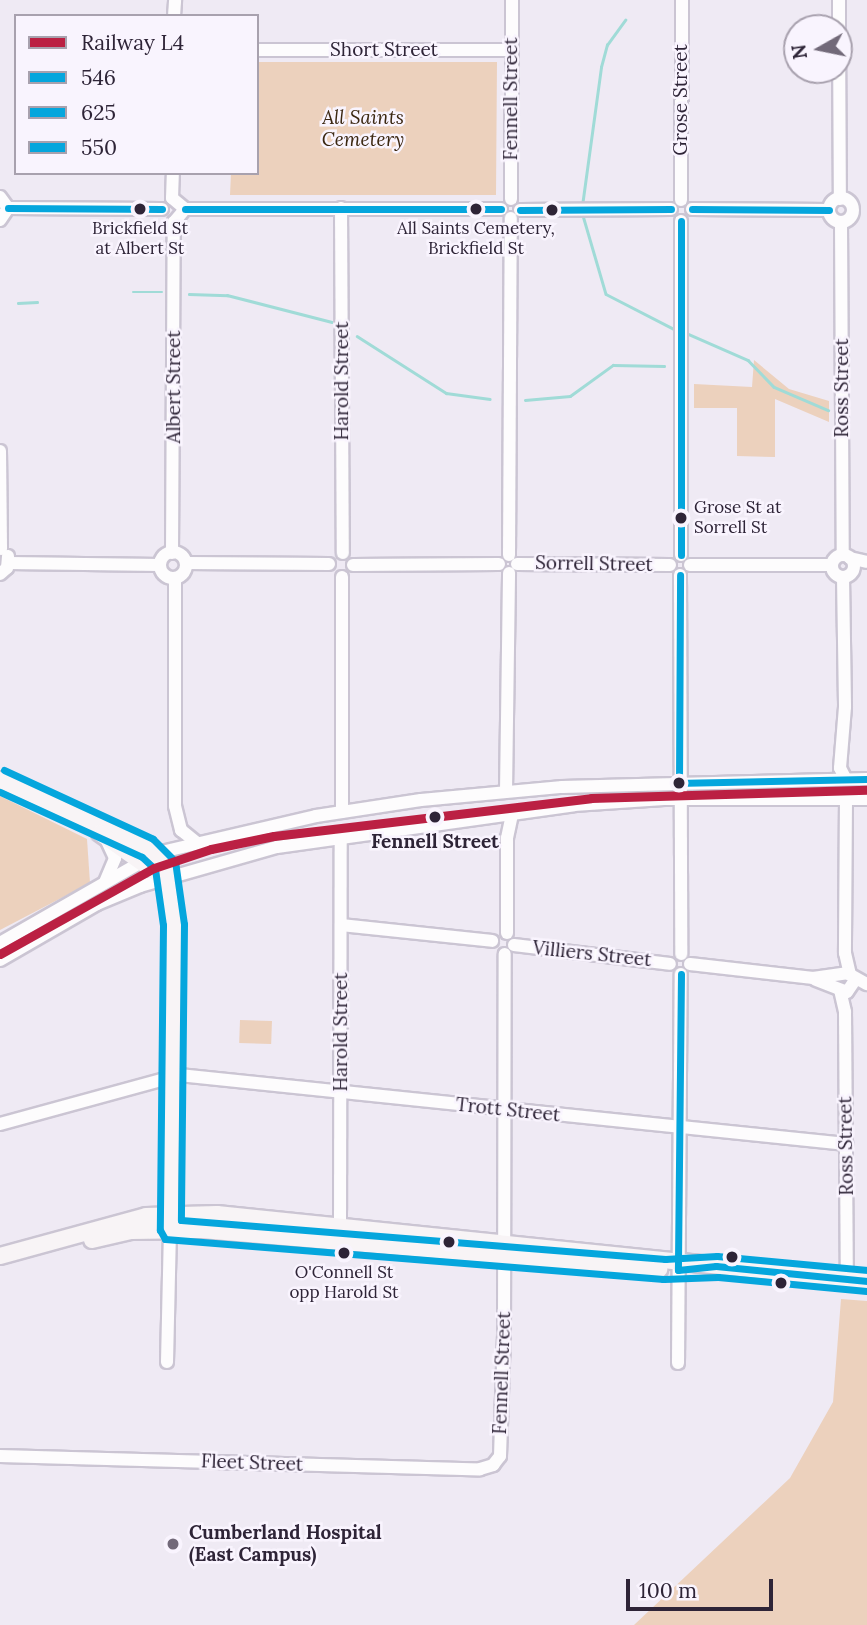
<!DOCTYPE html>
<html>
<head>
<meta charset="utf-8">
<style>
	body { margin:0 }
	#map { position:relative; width:867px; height:1625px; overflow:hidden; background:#efeaf4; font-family:Lora,serif }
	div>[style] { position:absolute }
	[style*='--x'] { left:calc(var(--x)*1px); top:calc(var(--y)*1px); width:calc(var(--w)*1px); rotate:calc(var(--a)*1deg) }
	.green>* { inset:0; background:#ecd1bd; transform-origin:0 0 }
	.stream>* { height:2.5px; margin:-1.25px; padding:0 1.25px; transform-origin:1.25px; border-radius:1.25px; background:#a0dbd7 }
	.roads { filter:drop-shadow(2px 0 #cbc5d3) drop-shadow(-2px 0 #cbc5d3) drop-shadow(0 2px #cbc5d3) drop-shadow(0 -2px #cbc5d3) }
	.minor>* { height:12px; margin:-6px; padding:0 6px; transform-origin:6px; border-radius:6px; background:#fdfcfd }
	.minor>.ring { margin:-6px; padding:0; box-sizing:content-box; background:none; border:12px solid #fdfcfd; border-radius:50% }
	.major>* { height:16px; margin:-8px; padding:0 8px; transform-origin:8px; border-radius:8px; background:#f8f4f6 }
	.bus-1>* { height:7px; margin:-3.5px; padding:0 3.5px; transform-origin:3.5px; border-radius:3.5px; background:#05a6dd }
	.bus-2>* { height:7px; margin:-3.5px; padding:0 3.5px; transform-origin:3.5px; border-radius:3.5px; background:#05a6dd }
	.bus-3>* { height:7px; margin:-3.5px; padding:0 3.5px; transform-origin:3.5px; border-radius:3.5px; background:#05a6dd }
	.rail-1>* { height:9px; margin:-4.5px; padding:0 4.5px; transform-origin:4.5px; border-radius:4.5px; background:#bb2043 }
	.dots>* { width:19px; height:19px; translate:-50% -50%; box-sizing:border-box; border:4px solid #f9f4fe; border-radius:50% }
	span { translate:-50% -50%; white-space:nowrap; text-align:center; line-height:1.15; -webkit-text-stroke:5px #f9f4fe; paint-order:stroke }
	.bus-label { font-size:17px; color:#2e2437 }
	.left { translate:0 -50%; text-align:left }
	.street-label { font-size:19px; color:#2e2437 }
	.park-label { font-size:19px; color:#3b2711; font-style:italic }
	.stop-label { font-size:19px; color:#2e2437; font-weight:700 }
	.poi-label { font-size:19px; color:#2e2437; font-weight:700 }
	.legend { position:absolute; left:14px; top:14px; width:245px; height:161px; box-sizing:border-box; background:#f9f4fe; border:2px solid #a8a1ae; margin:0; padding:9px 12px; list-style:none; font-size:21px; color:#2e2437 }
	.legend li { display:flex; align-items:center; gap:14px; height:35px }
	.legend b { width:35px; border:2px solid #a8a1ae }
	.north { position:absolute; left:783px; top:14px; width:70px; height:70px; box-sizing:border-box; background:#f9f4fe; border:2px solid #a8a1ae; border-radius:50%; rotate:261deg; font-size:19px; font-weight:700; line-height:28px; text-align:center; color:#2e2437 }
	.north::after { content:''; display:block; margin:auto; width:24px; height:32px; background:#726979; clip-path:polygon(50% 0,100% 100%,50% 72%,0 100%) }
	.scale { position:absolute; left:626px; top:1579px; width:147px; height:32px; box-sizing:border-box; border:4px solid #2e2437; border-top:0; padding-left:9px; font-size:21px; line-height:24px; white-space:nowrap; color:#2e2437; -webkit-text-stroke:5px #f9f4fe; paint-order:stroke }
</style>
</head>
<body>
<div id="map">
	<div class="green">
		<i style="clip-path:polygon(257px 62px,497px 62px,496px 195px,230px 195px,231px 173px,257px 173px)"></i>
		<i style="clip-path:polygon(754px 360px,789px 389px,829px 401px,829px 422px,775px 399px,775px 457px,737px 456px,737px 408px,694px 408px,694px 384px,752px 387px)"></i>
		<i style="clip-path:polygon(0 796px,87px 839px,90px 883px,0 930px)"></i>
		<i style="left:240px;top:1020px;width:32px;height:23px;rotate:2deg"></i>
		<i style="clip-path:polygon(841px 1299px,867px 1301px,867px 1625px,634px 1625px,790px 1478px,833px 1402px)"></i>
	</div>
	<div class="stream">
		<i style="--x:582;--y:206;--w:140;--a:-82.2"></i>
		<i style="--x:601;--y:67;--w:23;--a:-75"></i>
		<i style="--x:607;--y:45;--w:31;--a:-54"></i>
		<i style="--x:582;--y:212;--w:85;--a:73.7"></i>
		<i style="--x:606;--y:294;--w:79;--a:27.2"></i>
		<i style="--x:133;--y:292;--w:29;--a:0"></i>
		<i style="--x:189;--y:294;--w:38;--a:2"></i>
		<i style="--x:227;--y:295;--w:108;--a:14.4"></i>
		<i style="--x:18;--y:303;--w:19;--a:-3"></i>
		<i style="--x:686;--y:333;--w:68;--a:23.5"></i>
		<i style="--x:748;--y:360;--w:37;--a:46"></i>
		<i style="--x:774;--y:387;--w:59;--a:23.1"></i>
		<i style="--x:357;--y:336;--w:106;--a:32.6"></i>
		<i style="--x:446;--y:393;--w:44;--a:7.8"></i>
		<i style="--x:525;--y:400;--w:45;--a:-5.1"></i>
		<i style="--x:570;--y:396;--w:53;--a:-35.8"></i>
		<i style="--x:613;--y:365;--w:51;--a:1.1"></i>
	</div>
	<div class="roads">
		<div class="minor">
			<i style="--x:839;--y:0;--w:28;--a:90"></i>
			<i style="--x:174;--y:16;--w:16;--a:-86"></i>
			<i style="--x:839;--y:29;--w:170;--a:89.7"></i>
			<i style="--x:257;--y:50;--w:255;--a:0"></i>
			<i style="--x:0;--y:197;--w:14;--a:54"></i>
			<i style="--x:172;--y:198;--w:17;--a:40"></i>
			<i style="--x:185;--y:209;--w:17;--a:130"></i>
			<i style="--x:172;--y:198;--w:25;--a:-88"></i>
			<i class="ring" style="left:829px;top:198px;width:12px;height:12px"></i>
			<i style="--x:511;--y:199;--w:199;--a:-89.7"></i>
			<i style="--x:681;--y:200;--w:200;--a:-89.7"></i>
			<i style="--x:8;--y:208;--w:154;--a:0.4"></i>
			<i style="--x:341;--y:208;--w:345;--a:89.7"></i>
			<i style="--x:185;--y:209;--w:316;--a:0"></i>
			<i style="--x:692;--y:209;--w:137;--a:0.4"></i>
			<i style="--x:520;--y:210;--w:151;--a:-0.4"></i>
			<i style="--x:0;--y:220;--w:14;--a:-56"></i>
			<i style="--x:681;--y:221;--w:334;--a:90"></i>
			<i style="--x:841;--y:222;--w:333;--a:89.7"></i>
			<i style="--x:0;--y:451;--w:98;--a:89.4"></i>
			<i class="ring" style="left:160px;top:552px;width:14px;height:14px"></i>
			<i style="--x:172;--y:553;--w:331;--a:-89.7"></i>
			<i style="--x:509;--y:555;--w:337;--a:-89.7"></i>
			<i class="ring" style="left:832px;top:555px;width:10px;height:10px"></i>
			<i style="--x:850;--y:558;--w:17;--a:13"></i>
			<i style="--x:9;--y:563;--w:151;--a:0.8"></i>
			<i style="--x:186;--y:563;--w:143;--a:0.4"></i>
			<i style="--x:517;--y:564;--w:153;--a:0.4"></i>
			<i style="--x:353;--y:565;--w:146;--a:-0.4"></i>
			<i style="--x:690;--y:565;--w:142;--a:0"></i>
			<i style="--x:0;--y:574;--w:9;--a:-41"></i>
			<i style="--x:7;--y:568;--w:12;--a:-85"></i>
			<i style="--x:680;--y:575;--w:379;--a:89.8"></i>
			<i style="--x:843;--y:577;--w:130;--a:89.1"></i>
			<i style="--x:845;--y:707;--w:61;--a:94.7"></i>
			<i style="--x:840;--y:768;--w:11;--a:63"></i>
			<i style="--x:175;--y:578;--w:228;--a:90"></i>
			<i style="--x:175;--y:806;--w:25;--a:76"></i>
			<i style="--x:181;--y:830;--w:19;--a:39"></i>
			<i style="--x:506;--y:791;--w:218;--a:-89.2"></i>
			<i style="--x:846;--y:799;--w:154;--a:90.4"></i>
			<i style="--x:845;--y:953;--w:22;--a:77"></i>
			<i style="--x:342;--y:812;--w:235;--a:-90"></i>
			<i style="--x:105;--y:882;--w:26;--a:-67"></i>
			<i style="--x:115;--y:858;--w:21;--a:-115"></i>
			<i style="--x:341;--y:925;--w:152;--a:6"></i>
			<i style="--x:507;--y:933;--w:95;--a:-90"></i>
			<i style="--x:507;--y:838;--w:24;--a:-78"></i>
			<i style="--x:0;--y:943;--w:181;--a:-29.8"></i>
			<i style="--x:157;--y:853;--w:163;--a:-13.1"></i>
			<i style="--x:316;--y:816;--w:106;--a:-8.7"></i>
			<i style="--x:421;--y:800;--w:142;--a:-5.3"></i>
			<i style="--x:562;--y:787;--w:305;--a:-1.5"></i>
			<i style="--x:514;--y:945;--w:157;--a:6.9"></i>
			<i style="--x:0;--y:960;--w:112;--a:-30"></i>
			<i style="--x:97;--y:904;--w:47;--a:-22.7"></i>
			<i style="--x:140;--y:886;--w:142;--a:-15.9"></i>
			<i style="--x:277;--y:847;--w:300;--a:-8"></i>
			<i style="--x:574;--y:805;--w:90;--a:-3.8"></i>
			<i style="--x:664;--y:799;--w:203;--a:0"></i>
			<i style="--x:690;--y:964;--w:124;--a:6.5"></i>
			<i style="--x:813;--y:978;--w:34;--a:-8"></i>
			<i style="--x:847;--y:973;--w:23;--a:29"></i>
			<i style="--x:816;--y:980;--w:33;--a:21"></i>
			<i style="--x:847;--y:992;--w:14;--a:-56"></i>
			<i style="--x:840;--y:990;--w:23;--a:77"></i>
			<i style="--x:845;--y:1012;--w:267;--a:89.6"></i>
			<i style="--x:0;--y:1124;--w:186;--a:-15.3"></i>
			<i style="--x:179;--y:1075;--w:671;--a:5.91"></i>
			<i style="--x:340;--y:1228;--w:391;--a:-89.9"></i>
			<i style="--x:167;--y:1362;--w:132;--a:-88.7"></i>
			<i style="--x:678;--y:1363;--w:389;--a:-89.6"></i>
			<i style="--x:0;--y:1456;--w:480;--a:1.6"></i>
			<i style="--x:480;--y:1469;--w:14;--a:-17"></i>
			<i style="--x:493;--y:1465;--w:11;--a:-52"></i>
			<i style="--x:500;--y:1456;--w:120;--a:-88.1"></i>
			<i style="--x:504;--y:1336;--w:382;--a:-89.9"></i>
		</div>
		<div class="major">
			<i style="--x:0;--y:780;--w:163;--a:24.7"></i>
			<i style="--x:148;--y:848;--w:23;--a:43"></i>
			<i style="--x:165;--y:864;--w:61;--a:81.5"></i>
			<i style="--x:174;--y:924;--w:301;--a:90.8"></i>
			<i style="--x:100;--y:833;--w:78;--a:35.1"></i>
			<i style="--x:92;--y:1240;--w:40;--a:-13"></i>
			<i style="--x:131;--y:1231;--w:71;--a:-0.8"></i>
			<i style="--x:202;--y:1230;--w:459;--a:4.9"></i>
			<i style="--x:0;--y:1256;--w:151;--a:-15.3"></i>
			<i style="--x:146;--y:1216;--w:71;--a:-1.6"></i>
			<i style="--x:217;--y:1214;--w:653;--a:5.89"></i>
		</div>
	</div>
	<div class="bus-1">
		<i style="--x:8;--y:208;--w:154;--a:0.4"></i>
		<i style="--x:185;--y:209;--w:316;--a:0"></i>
		<i style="--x:692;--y:209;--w:137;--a:0.4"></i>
		<i style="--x:520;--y:210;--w:151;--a:-0.4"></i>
		<i style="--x:681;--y:221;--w:334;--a:90"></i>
		<i style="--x:679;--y:783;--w:208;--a:-89.7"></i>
		<i style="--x:679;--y:783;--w:188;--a:-1.2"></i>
		<i style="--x:681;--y:974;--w:296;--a:90.6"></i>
		<i style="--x:678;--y:1270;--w:38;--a:-6"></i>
		<i style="--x:716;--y:1266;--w:152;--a:5.7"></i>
	</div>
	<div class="bus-2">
		<i style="--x:0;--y:792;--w:156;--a:24.6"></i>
		<i style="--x:142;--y:857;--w:18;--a:43"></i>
		<i style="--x:155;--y:869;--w:57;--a:81.9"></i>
		<i style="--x:163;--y:925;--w:305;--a:90.6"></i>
		<i style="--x:160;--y:1230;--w:10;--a:61"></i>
		<i style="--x:165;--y:1239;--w:500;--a:4.6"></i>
		<i style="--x:663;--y:1279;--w:55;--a:-2.1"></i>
		<i style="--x:718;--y:1277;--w:149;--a:5.4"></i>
	</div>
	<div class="bus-3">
		<i style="--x:4;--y:770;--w:164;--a:24.8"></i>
		<i style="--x:153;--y:839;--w:31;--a:45"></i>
		<i style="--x:175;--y:861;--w:64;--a:81.9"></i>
		<i style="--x:184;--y:924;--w:296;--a:90.6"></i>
		<i style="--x:181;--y:1220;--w:486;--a:4.6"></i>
		<i style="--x:665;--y:1259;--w:52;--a:-3.3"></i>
		<i style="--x:717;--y:1256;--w:151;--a:5.3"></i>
	</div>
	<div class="rail-1">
		<i style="--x:0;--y:954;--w:176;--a:-29.2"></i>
		<i style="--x:154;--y:868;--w:60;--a:-18.4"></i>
		<i style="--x:211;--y:849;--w:64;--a:-11.7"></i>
		<i style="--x:274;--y:836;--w:319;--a:-6.8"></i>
		<i style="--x:591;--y:798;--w:276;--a:-1.7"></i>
	</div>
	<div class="dots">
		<i style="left:140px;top:209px;background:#2e2437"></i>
		<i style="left:476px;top:209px;background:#2e2437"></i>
		<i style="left:552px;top:210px;background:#2e2437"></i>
		<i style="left:681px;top:518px;background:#2e2437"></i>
		<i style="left:679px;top:783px;background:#2e2437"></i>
		<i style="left:435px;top:817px;background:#2e2437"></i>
		<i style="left:449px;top:1242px;background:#2e2437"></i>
		<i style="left:344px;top:1253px;background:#2e2437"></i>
		<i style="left:732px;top:1257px;background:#2e2437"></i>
		<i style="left:781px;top:1283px;background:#2e2437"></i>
		<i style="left:173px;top:1544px;background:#726979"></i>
	</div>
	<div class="bus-label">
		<span style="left:140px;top:239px">Brickfield St<br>at Albert St</span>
		<span style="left:476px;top:239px">All Saints Cemetery,<br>Brickfield St</span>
		<span class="left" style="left:694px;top:518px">Grose St at<br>Sorrell St</span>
		<span style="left:344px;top:1283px">O'Connell St<br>opp Harold St</span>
	</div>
	<div class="street-label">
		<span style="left:384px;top:50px">Short Street</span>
		<span style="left:511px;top:99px;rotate:-90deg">Fennell Street</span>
		<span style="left:681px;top:100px;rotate:-90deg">Grose Street</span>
		<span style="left:342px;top:381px;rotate:-90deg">Harold Street</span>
		<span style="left:174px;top:387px;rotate:-90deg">Albert Street</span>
		<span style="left:842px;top:388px;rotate:-90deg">Ross Street</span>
		<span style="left:594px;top:564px;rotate:1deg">Sorrell Street</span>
		<span style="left:592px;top:954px;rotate:6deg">Villiers Street</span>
		<span style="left:341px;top:1032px;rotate:-90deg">Harold Street</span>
		<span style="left:508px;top:1110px;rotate:6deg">Trott Street</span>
		<span style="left:846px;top:1146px;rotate:-91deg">Ross Street</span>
		<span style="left:502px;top:1373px;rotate:-88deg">Fennell Street</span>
		<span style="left:252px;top:1463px;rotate:2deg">Fleet Street</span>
	</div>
	<div class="park-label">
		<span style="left:363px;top:129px">All Saints<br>Cemetery</span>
	</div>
	<div class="stop-label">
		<span style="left:435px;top:842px">Fennell Street</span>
	</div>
	<div class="poi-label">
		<span class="left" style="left:189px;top:1544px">Cumberland Hospital<br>(East Campus)</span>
	</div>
	<ul class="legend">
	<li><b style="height:9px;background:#bb2043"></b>Railway L4</li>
	<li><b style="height:9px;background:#05a6dd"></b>546</li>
	<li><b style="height:9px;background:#05a6dd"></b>625</li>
	<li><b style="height:9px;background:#05a6dd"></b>550</li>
	</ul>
	<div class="north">N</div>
	<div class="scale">100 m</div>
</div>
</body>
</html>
